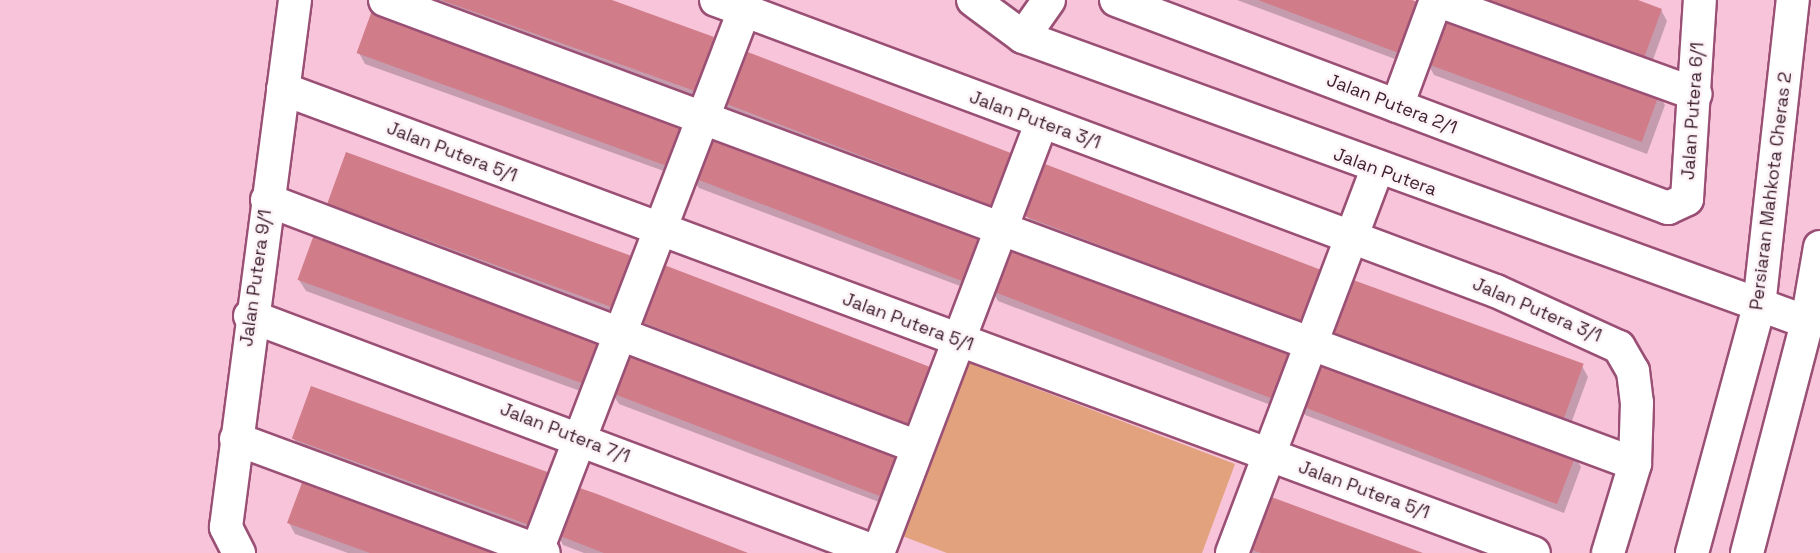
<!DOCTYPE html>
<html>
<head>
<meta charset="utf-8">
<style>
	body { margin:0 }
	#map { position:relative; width:1820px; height:553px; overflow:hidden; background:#f7c4da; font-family:"Space Grotesk",sans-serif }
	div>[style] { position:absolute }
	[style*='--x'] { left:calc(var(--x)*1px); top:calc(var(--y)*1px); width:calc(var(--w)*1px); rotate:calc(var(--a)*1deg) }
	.green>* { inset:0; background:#e2a27e }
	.shadow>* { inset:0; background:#0003 }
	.building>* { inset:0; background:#d17c89; transform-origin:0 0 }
	.roads { filter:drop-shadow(2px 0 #9a5075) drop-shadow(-2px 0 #9a5075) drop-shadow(0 2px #9a5075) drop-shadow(0 -2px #9a5075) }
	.minor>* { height:32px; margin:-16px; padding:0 16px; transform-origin:16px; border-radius:16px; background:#fff }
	span { translate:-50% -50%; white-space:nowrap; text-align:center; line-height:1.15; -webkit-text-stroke:5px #fcf3f7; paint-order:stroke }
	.street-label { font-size:18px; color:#3c1c2c }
</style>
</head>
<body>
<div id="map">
	<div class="green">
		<i style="clip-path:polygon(961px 360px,1235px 464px,1202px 553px,947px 553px,897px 534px)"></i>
	</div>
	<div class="shadow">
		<i style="clip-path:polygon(418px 0,608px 0,713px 38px,720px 49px,701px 102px)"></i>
		<i style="clip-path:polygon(1237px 0,1408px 0,1411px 65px)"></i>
		<i style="clip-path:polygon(1466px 0,1634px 0,1661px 10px,1667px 21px,1650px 68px)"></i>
		<i style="clip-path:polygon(359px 53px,692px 129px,675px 175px,365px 64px)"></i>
		<i style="clip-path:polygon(1428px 64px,1659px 94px,1665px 105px,1647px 154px,1434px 75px)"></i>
		<i style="clip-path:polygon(719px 100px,1024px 166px,1005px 217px,725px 111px)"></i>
		<i style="clip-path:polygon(692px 177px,988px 233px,976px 292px,699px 188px)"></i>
		<i style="clip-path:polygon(329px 204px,633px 257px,621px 318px,335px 215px)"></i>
		<i style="clip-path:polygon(1027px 216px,1323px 272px,1310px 333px,1033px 227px)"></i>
		<i style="clip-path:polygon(317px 231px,609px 346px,591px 395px,306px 291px,299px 280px)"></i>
		<i style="clip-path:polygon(992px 290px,1294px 348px,1281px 409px,998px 301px)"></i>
		<i style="clip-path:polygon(639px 320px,937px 370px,922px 436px,646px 331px)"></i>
		<i style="clip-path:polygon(1327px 331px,1582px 366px,1588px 377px,1569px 429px,1334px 342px)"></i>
		<i style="clip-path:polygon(612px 393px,906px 450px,895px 508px,619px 404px)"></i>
		<i style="clip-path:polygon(1299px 404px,1575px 456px,1581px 467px,1564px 513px,1305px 415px)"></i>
		<i style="clip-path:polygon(294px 439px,550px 475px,538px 537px,300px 450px)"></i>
		<i style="clip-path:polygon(289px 523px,521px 553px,348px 553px,295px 534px)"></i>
		<i style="clip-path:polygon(557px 534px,744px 553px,584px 553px,563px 545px)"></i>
		<i style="clip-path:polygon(1248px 547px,1419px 553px,1251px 553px)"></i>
	</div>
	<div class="building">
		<i style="clip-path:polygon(441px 0,612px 0,714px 37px,695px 91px)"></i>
		<i style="clip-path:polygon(1258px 0,1412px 0,1423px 4px,1404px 55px)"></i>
		<i style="clip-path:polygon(1488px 0,1638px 0,1662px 9px,1644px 58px)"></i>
		<i style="left:374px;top:5px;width:332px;height:51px;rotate:20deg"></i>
		<i style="left:1445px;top:13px;width:229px;height:54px;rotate:20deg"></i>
		<i style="left:737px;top:48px;width:301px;height:56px;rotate:21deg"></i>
		<i style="left:709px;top:127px;width:299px;height:53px;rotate:21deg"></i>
		<i style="left:346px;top:152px;width:306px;height:55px;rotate:20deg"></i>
		<i style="left:1045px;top:164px;width:298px;height:56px;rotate:21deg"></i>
		<i style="left:316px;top:229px;width:305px;height:54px;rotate:20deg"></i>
		<i style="left:1010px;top:238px;width:305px;height:56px;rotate:21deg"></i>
		<i style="left:659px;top:263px;width:298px;height:61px;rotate:21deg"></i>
		<i style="left:1345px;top:277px;width:254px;height:58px;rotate:20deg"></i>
		<i style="left:629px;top:344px;width:297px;height:52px;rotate:21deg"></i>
		<i style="left:1316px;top:356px;width:278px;height:52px;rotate:21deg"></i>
		<i style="left:311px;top:386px;width:256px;height:56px;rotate:20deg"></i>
		<i style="clip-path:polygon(306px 472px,525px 553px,370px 553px,287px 523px)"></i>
		<i style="clip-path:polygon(574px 486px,597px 494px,748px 553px,604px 553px,555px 534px)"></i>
		<i style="clip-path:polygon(1266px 495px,1423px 553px,1261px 553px,1246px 548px)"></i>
	</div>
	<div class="roads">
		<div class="minor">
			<i style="--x:385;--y:0;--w:1333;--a:20.36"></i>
			<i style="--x:716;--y:0;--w:833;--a:20.46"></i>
			<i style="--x:1496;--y:291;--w:135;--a:24.5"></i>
			<i style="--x:1619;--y:347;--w:28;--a:60"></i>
			<i style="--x:1633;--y:371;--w:32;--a:83"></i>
			<i style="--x:1637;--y:403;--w:61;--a:91.9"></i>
			<i style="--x:1635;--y:464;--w:93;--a:106.9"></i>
			<i style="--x:973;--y:0;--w:62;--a:36.5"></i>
			<i style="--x:1023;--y:37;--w:834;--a:19.98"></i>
			<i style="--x:1116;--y:0;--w:590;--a:20.65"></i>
			<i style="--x:1668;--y:208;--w:21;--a:-25"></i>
			<i style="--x:1687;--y:199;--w:199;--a:-86.3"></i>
			<i style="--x:1436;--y:0;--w:276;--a:19.9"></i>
			<i style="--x:1023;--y:37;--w:45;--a:-54.9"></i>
			<i style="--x:283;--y:89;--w:1334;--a:20.35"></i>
			<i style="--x:1397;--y:106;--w:113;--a:-69.8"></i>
			<i style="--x:267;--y:200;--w:696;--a:20.78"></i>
			<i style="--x:250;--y:316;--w:672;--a:20.65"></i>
			<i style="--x:236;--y:439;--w:328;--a:20.3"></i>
			<i style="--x:239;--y:553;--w:29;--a:-117"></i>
			<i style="--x:226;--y:527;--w:531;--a:-82.54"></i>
			<i style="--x:536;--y:553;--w:581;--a:-69.01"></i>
			<i style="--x:878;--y:553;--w:461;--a:-69.2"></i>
			<i style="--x:1232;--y:553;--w:410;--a:-69.3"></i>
			<i style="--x:1692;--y:553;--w:256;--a:-74.8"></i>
			<i style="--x:1759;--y:306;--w:308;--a:-83.7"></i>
			<i style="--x:1747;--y:553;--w:239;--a:-75.4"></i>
			<i style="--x:1807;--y:322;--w:76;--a:-80.2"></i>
		</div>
	</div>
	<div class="street-label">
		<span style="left:1392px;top:104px;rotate:21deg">Jalan Putera 2/1</span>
		<span style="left:1693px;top:111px;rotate:-86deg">Jalan Putera 6/1</span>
		<span style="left:1035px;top:120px;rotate:20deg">Jalan Putera 3/1</span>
		<span style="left:452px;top:152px;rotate:21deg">Jalan Putera 5/1</span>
		<span style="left:1385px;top:172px;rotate:20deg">Jalan Putera</span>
		<span style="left:1771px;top:191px;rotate:-83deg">Persiaran Mahkota Cheras 2</span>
		<span style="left:256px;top:278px;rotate:-82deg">Jalan Putera 9/1</span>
		<span style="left:1537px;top:310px;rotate:23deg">Jalan Putera 3/1</span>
		<span style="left:908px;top:322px;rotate:20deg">Jalan Putera 5/1</span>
		<span style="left:565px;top:433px;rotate:21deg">Jalan Putera 7/1</span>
		<span style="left:1364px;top:490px;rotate:20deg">Jalan Putera 5/1</span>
	</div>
</div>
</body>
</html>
